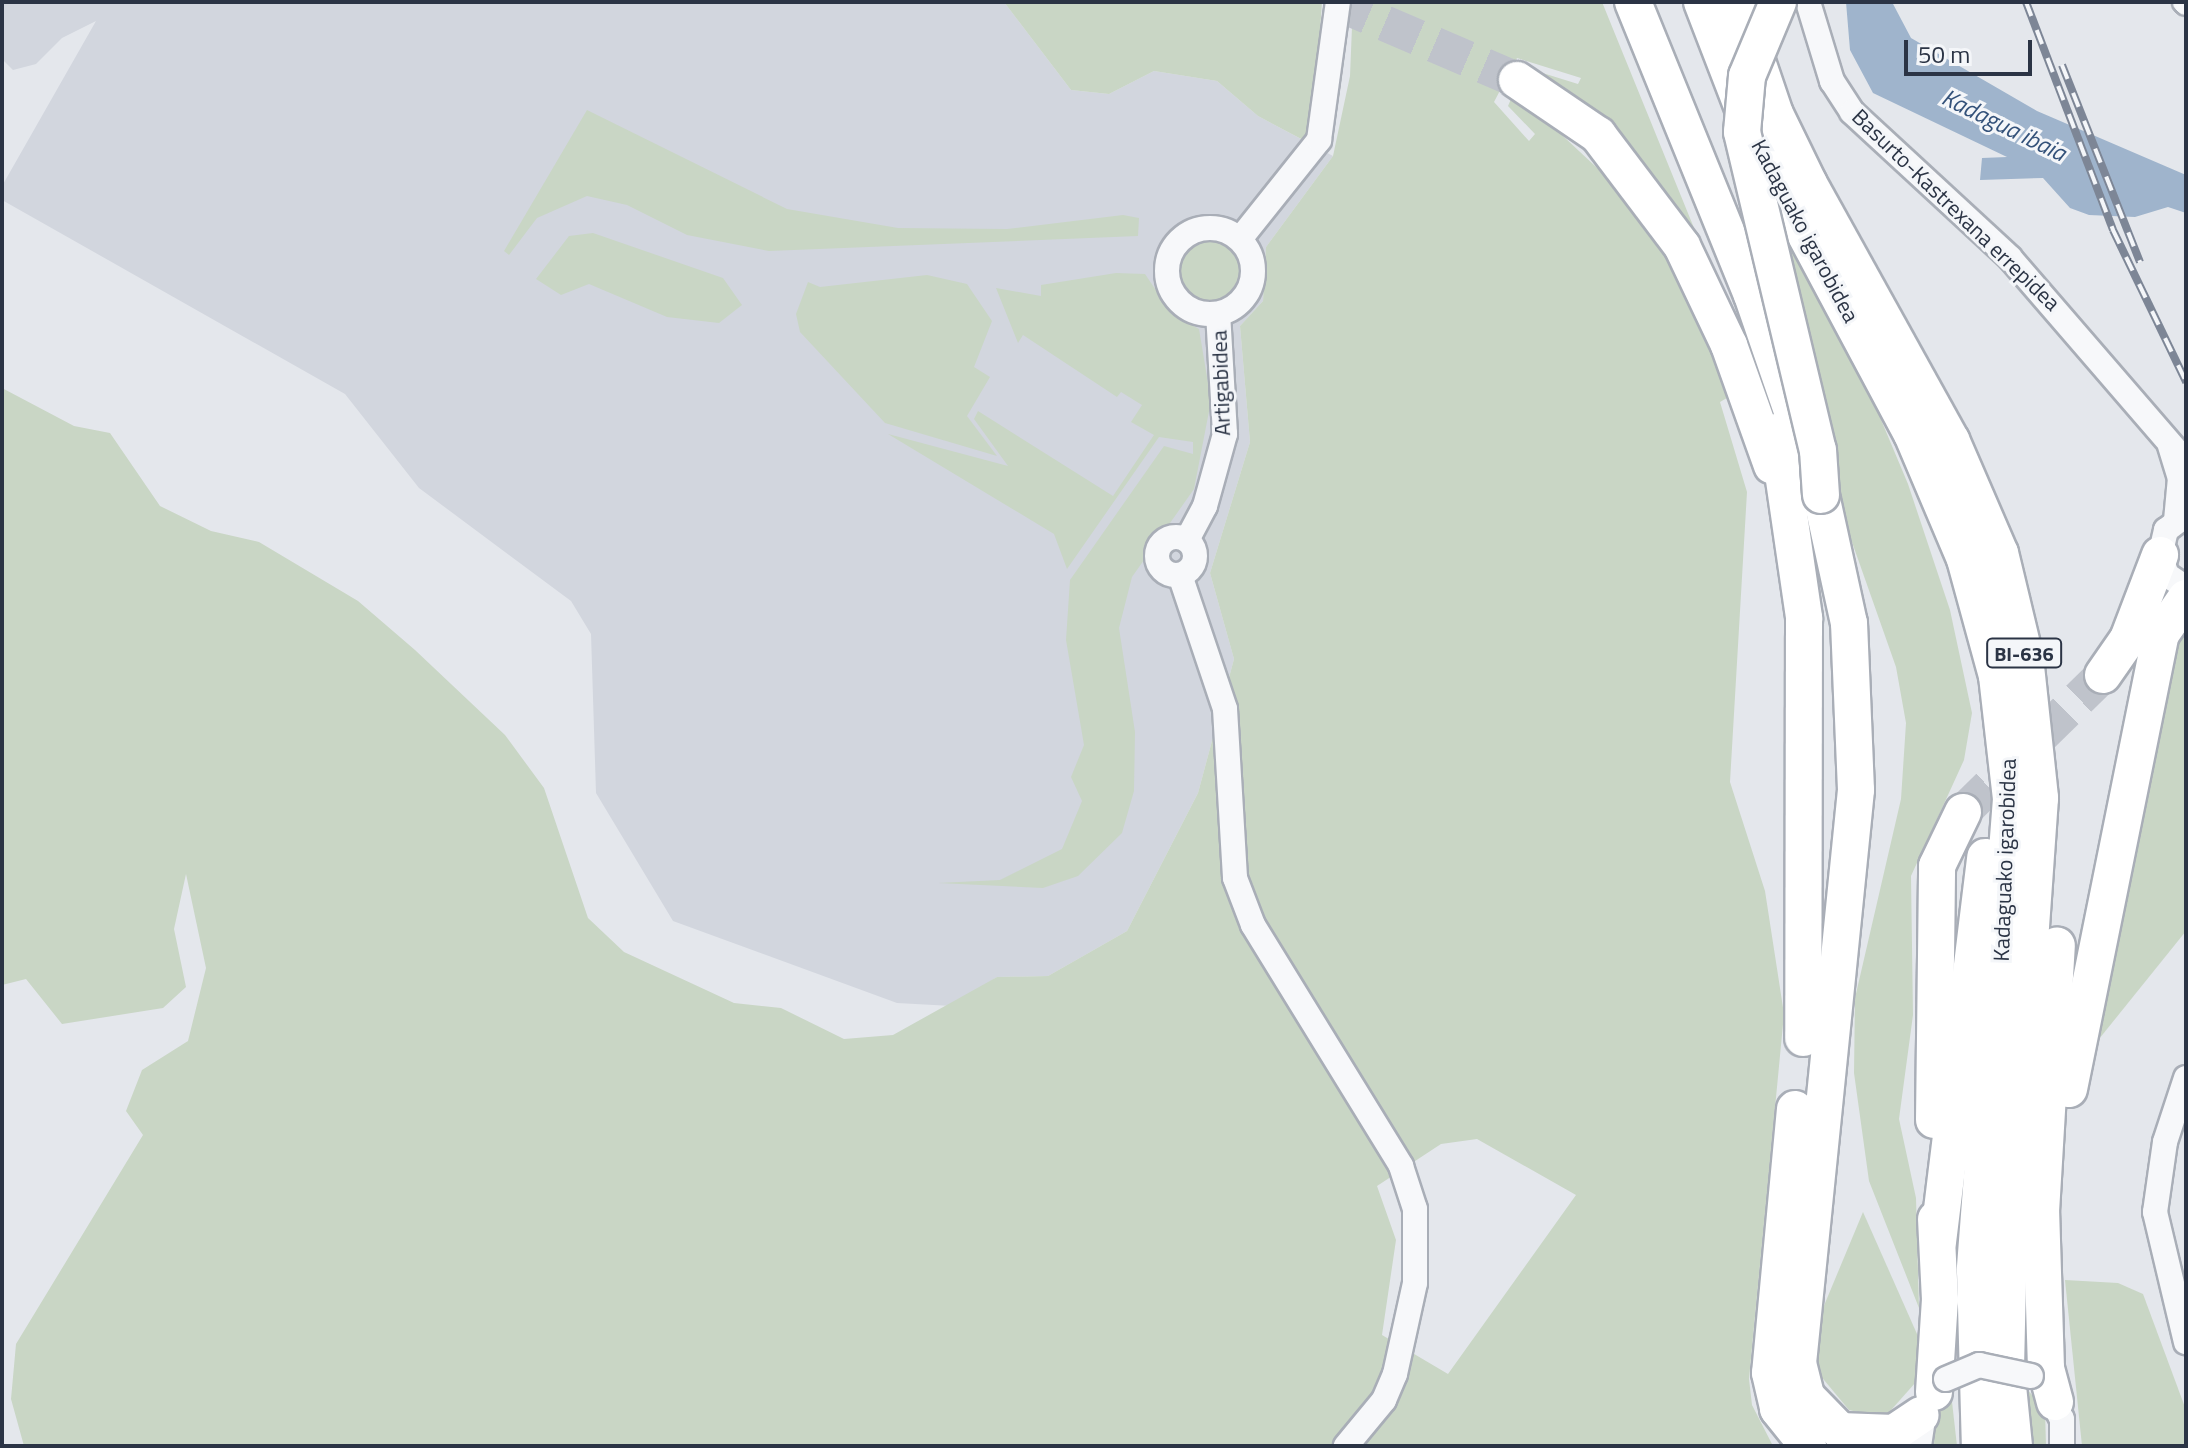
<!DOCTYPE html>
<html>
<head>
<meta charset="utf-8">
<style>
	body { margin:0 }
	#map { position:relative; width:2188px; height:1448px; overflow:hidden; background:#e4e7ec; font-family:"Titillium Web",sans-serif }
	div>[style] { position:absolute }
	[style*='--x'] { left:calc(var(--x)*1px); top:calc(var(--y)*1px); width:calc(var(--w)*1px); rotate:calc(var(--a)*1deg) }
	.built>* { inset:0; background:#d2d6de }
	.green>* { inset:0; background:#c9d6c5 }
	.round { border-radius:50% }
	.water>* { inset:0; background:#9fb4cc }
	.highway-tunnel>* { height:36px; margin-top:-18px; transform-origin:0; background:repeating-linear-gradient(90deg,#bfc3cb 0 36px,transparent 0 54px) }
	.roads { filter:drop-shadow(2px 0 #a9aeb7) drop-shadow(-2px 0 #a9aeb7) drop-shadow(0 2px #a9aeb7) drop-shadow(0 -2px #a9aeb7) }
	.minor>* { height:24px; margin:-12px; padding:0 12px; transform-origin:12px; border-radius:12px; background:#f7f8fa }
	.minor>.ring { margin:-12px; padding:0; box-sizing:content-box; background:none; border:24px solid #f7f8fa; border-radius:50% }
	.highway>* { height:36px; margin:-18px; padding:0 18px; transform-origin:18px; border-radius:18px; background:#fff }
	.rail>* { height:8px; margin-top:-4px; transform-origin:0; background:repeating-linear-gradient(90deg,#f4f6f9 0 15px,#7d8696 0 30px); box-sizing:border-box; border-block:2px solid #7d8696 }
	.bridges { filter:drop-shadow(2px 0 #a9aeb7) drop-shadow(-2px 0 #a9aeb7) drop-shadow(0 2px #a9aeb7) drop-shadow(0 -2px #a9aeb7) }
	.minor-bridge>* { height:24px; margin:-12px; padding:0 12px; transform-origin:12px; border-radius:12px; background:#f7f8fa }
	.highway-bridge>* { height:36px; margin:-18px; padding:0 18px; transform-origin:18px; border-radius:18px; background:#fff }
	span { translate:-50% -50%; white-space:nowrap; text-align:center; line-height:1.15; -webkit-text-stroke:6px #f4f6f9; paint-order:stroke }
	.shield-label span { padding:2px 6px; background:#f4f6f9; border:2px solid; border-radius:6px; -webkit-text-stroke-width:0 }
	.shield-label { font-size:20px; color:#2b3445; font-weight:700 }
	.street-label { font-size:22px; color:#2b3445 }
	.water-label { font-size:24px; color:#34527a; font-style:italic }
	.frame { position:absolute; inset:0; border:4px solid #2b3445; pointer-events:none }
	.scale { position:absolute; left:1904px; top:40px; width:128px; height:36px; box-sizing:border-box; border:4px solid #2b3445; border-top:0; padding-left:10px; font-size:24px; line-height:28px; white-space:nowrap; color:#2b3445; -webkit-text-stroke:6px #f4f6f9; paint-order:stroke }
</style>
</head>
<body>
<div id="map">
	<div class="built">
		<i style="clip-path:polygon(2px 2px,1004px 2px,1071px 90px,1109px 94px,1154px 71px,1217px 81px,1258px 116px,1333px 156px,1266px 247px,1263px 301px,1240px 326px,1250px 442px,1210px 573px,1234px 659px,1198px 793px,1127px 931px,1048px 976px,997px 977px,952px 1006px,897px 1003px,673px 921px,596px 793px,591px 634px,571px 601px,419px 488px,345px 394px,2px 200px,2px 186px,96px 21px,62px 38px,36px 64px,13px 70px,2px 59px)"></i>
	</div>
	<div class="green">
		<i style="clip-path:polygon(1004px 2px,1322px 2px,1315px 105px,1305px 141px,1258px 116px,1217px 81px,1154px 71px,1109px 94px,1071px 90px)"></i>
		<i style="clip-path:polygon(evenodd,1353px 2px,1602px 2px,1716px 282px,1523px 67px,1578px 84px,1581px 78px,1517px 58px,1494px 102px,1529px 141px,1535px 134px,1508px 106px,1511px 99px,1533px 108px,1625px 194px,1679px 273px,1732px 395px,1720px 402px,1747px 492px,1730px 782px,1765px 891px,1784px 1014px,1749px 1379px,1752px 1405px,1773px 1446px,24px 1446px,11px 1399px,16px 1344px,143px 1135px,126px 1111px,142px 1070px,188px 1041px,206px 968px,186px 874px,174px 929px,186px 987px,163px 1008px,62px 1024px,26px 979px,2px 985px,2px 388px,74px 426px,110px 433px,160px 506px,211px 531px,259px 542px,358px 601px,415px 650px,505px 735px,544px 788px,588px 918px,624px 952px,734px 1003px,781px 1008px,844px 1039px,893px 1035px,997px 977px,1048px 976px,1127px 931px,1198px 793px,1234px 659px,1210px 573px,1250px 442px,1240px 326px,1263px 301px,1266px 247px,1333px 156px,1350px 76px,1353px 2px,1477px 1139px,1576px 1195px,1448px 1374px,1382px 1335px,1396px 1240px,1377px 1186px,1441px 1144px,1477px 1139px)"></i>
		<i style="clip-path:polygon(587px 110px,787px 209px,898px 228px,1007px 229px,1123px 215px,1139px 218px,1138px 236px,769px 251px,687px 235px,627px 205px,587px 196px,537px 218px,509px 255px,504px 251px)"></i>
		<i style="clip-path:polygon(1769px 197px,1845px 334px,1908px 484px,1950px 610px,1972px 713px,1964px 760px,1911px 876px,1913px 1015px,1899px 1119px,1916px 1198px,1919px 1308px,1869px 1181px,1854px 1073px,1855px 998px,1901px 799px,1906px 723px,1896px 667px,1834px 491px)"></i>
		<i style="clip-path:polygon(593px 233px,723px 278px,742px 305px,719px 323px,667px 317px,589px 284px,561px 295px,536px 279px,569px 236px)"></i>
		<i class="round" style="left:1178px;top:238px;width:66px;height:66px"></i>
		<i style="clip-path:polygon(1116px 273px,1145px 274px,1172px 314px,1199px 329px,1211px 401px,1194px 489px,1132px 577px,1119px 628px,1135px 732px,1134px 791px,1122px 833px,1078px 876px,1043px 888px,938px 883px,1000px 880px,1062px 849px,1082px 801px,1071px 777px,1084px 745px,1066px 640px,1070px 580px,1164px 446px,1193px 454px,1193px 442px,1159px 437px,1067px 569px,1054px 534px,888px 434px,1008px 466px,974px 419px,978px 411px,1113px 496px,1154px 435px,1131px 422px,1142px 405px,1121px 392px,1117px 397px,1023px 335px,1018px 343px,996px 288px,1041px 296px,1041px 285px)"></i>
		<i style="clip-path:polygon(927px 275px,967px 284px,992px 321px,974px 367px,990px 377px,967px 416px,997px 456px,885px 423px,800px 332px,796px 314px,808px 282px,820px 287px)"></i>
		<i style="clip-path:polygon(2186px 625px,2186px 931px,2095px 1044px,2172px 652px)"></i>
		<i style="clip-path:polygon(1863px 1212px,1921px 1343px,1916px 1382px,1884px 1418px,1849px 1410px,1814px 1368px,1818px 1320px)"></i>
		<i style="clip-path:polygon(2065px 1280px,2118px 1283px,2143px 1294px,2186px 1410px,2186px 1446px,2082px 1446px)"></i>
		<i style="clip-path:polygon(2026px 1388px,2045px 1410px,2046px 1446px,2033px 1446px)"></i>
		<i style="clip-path:polygon(1951px 1393px,1957px 1446px,1934px 1446px,1935px 1417px)"></i>
	</div>
	<div class="water">
		<i style="clip-path:polygon(1846px 2px,1892px 2px,1911px 38px,2037px 111px,2186px 175px,2186px 213px,2168px 207px,2135px 217px,2089px 215px,2070px 208px,2043px 178px,1980px 180px,1982px 158px,2007px 157px,1873px 93px,1850px 50px)"></i>
	</div>
	<div class="highway-tunnel">
		<i style="--x:1335;--y:2;--w:198;--a:23.2"></i>
		<i style="--x:1963;--y:812;--w:196;--a:-44.4"></i>
	</div>
	<div class="roads">
		<div class="minor">
			<i style="--x:1808;--y:2;--w:83;--a:73.1"></i>
			<i style="--x:1832;--y:81;--w:37;--a:57"></i>
			<i style="--x:1852;--y:112;--w:215;--a:42.7"></i>
			<i style="--x:2010;--y:258;--w:269;--a:49.2"></i>
			<i style="--x:2185;--y:2;--w:1;--a:45"></i>
			<i class="ring" style="left:1167px;top:228px;width:62px;height:62px"></i>
			<i style="--x:1240;--y:239;--w:127;--a:-51.4"></i>
			<i style="--x:1319;--y:140;--w:139;--a:-82.2"></i>
			<i style="--x:2170;--y:446;--w:34;--a:73"></i>
			<i style="--x:2180;--y:478;--w:42;--a:95.4"></i>
			<i style="--x:2186;--y:515;--w:25;--a:143"></i>
			<i style="--x:2166;--y:530;--w:26;--a:103"></i>
			<i style="--x:2160;--y:555;--w:21;--a:71"></i>
			<i style="--x:2167;--y:575;--w:23;--a:34"></i>
			<i class="ring" style="left:1157px;top:537px;width:14px;height:14px"></i>
			<i style="--x:1187;--y:540;--w:38;--a:-62"></i>
			<i style="--x:1205;--y:506;--w:75;--a:-74.5"></i>
			<i style="--x:1225;--y:434;--w:120;--a:-93.3"></i>
			<i style="--x:1180;--y:575;--w:141;--a:71.4"></i>
			<i style="--x:1225;--y:709;--w:169;--a:86.6"></i>
			<i style="--x:1235;--y:878;--w:50;--a:69"></i>
			<i style="--x:1253;--y:925;--w:283;--a:58.4"></i>
			<i style="--x:1401;--y:1166;--w:45;--a:72"></i>
			<i style="--x:1415;--y:1209;--w:74;--a:90"></i>
			<i style="--x:1415;--y:1283;--w:93;--a:102.4"></i>
			<i style="--x:1395;--y:1374;--w:28;--a:113"></i>
			<i style="--x:1384;--y:1400;--w:60;--a:129.6"></i>
			<i style="--x:2186;--y:1078;--w:67;--a:108.2"></i>
			<i style="--x:2165;--y:1142;--w:71;--a:98.1"></i>
			<i style="--x:2155;--y:1212;--w:134;--a:76.6"></i>
			<i style="--x:2048;--y:1392;--w:30;--a:63"></i>
			<i style="--x:2062;--y:1419;--w:27;--a:90"></i>
			<i style="--x:1919;--y:1446;--w:40;--a:-81.5"></i>
		</div>
		<div class="highway">
			<i style="--x:1633;--y:2;--w:316;--a:67.9"></i>
			<i style="--x:1752;--y:295;--w:212;--a:71"></i>
			<i style="--x:1821;--y:495;--w:131;--a:77.7"></i>
			<i style="--x:1849;--y:623;--w:167;--a:87.6"></i>
			<i style="--x:1856;--y:790;--w:576;--a:95.78"></i>
			<i style="--x:1798;--y:1363;--w:34;--a:76"></i>
			<i style="--x:1806;--y:1396;--w:49;--a:45.8"></i>
			<i style="--x:1840;--y:1431;--w:54;--a:2.1"></i>
			<i style="--x:1894;--y:1433;--w:32;--a:-34"></i>
			<i style="--x:1702;--y:2;--w:150;--a:68.9"></i>
			<i style="--x:1756;--y:142;--w:331;--a:61.9"></i>
			<i style="--x:1912;--y:434;--w:136;--a:67"></i>
			<i style="--x:1965;--y:559;--w:121;--a:74.7"></i>
			<i style="--x:1997;--y:676;--w:124;--a:83.5"></i>
			<i style="--x:2011;--y:799;--w:472;--a:94.4"></i>
			<i style="--x:1975;--y:1270;--w:176;--a:88.4"></i>
			<i style="--x:1737;--y:2;--w:118;--a:71.3"></i>
			<i style="--x:1775;--y:114;--w:78;--a:64.1"></i>
			<i style="--x:1809;--y:184;--w:293;--a:61"></i>
			<i style="--x:1951;--y:440;--w:123;--a:66.6"></i>
			<i style="--x:2000;--y:553;--w:107;--a:76.5"></i>
			<i style="--x:2025;--y:657;--w:142;--a:83.9"></i>
			<i style="--x:2040;--y:798;--w:439;--a:94"></i>
			<i style="--x:2009;--y:1236;--w:130;--a:91.3"></i>
			<i style="--x:2006;--y:1366;--w:80;--a:84.3"></i>
			<i style="--x:1517;--y:80;--w:98;--a:34.2"></i>
			<i style="--x:1598;--y:135;--w:139;--a:52.9"></i>
			<i style="--x:1682;--y:246;--w:110;--a:64.6"></i>
			<i style="--x:1729;--y:345;--w:128;--a:70.4"></i>
			<i style="--x:1777;--y:432;--w:188;--a:81.7"></i>
			<i style="--x:1804;--y:618;--w:420;--a:90.1"></i>
			<i style="--x:2103;--y:675;--w:44;--a:-55.2"></i>
			<i style="--x:2128;--y:639;--w:90;--a:-69.1"></i>
			<i style="--x:2069;--y:1089;--w:464;--a:-78.6"></i>
			<i style="--x:2161;--y:634;--w:44;--a:-55.2"></i>
			<i style="--x:1795;--y:1109;--w:265;--a:95.4"></i>
			<i style="--x:1770;--y:1373;--w:37;--a:77"></i>
			<i style="--x:1778;--y:1409;--w:48;--a:51"></i>
			<i style="--x:1934;--y:1120;--w:254;--a:-89.3"></i>
			<i style="--x:1937;--y:866;--w:60;--a:-64.3"></i>
			<i style="--x:1938;--y:1242;--w:388;--a:-83"></i>
			<i style="--x:1934;--y:1392;--w:92;--a:-86.3"></i>
			<i style="--x:1940;--y:1300;--w:81;--a:-92.8"></i>
			<i style="--x:2055;--y:1402;--w:35;--a:-105"></i>
			<i style="--x:2046;--y:1368;--w:156;--a:-91.8"></i>
			<i style="--x:2041;--y:1212;--w:267;--a:-86.6"></i>
		</div>
	</div>
	<div class="rail">
		<i style="--x:2026;--y:2;--w:244;--a:69.1"></i>
		<i style="--x:2113;--y:230;--w:169;--a:64.3"></i>
		<i style="--x:2062;--y:65;--w:212;--a:68.4"></i>
	</div>
	<div class="bridges">
		<div class="minor-bridge">
			<i style="--x:1946;--y:1379;--w:36;--a:-23"></i>
			<i style="--x:1979;--y:1365;--w:53;--a:11.9"></i>
		</div>
		<div class="highway-bridge">
			<i style="--x:1778;--y:2;--w:80;--a:112.7"></i>
			<i style="--x:1747;--y:76;--w:56;--a:95.1"></i>
			<i style="--x:1742;--y:132;--w:327;--a:76.6"></i>
			<i style="--x:1818;--y:450;--w:45;--a:86.2"></i>
		</div>
	</div>
	<div class="shield-label">
		<span style="left:2024px;top:653px">BI-636</span>
	</div>
	<div class="street-label">
		<span style="left:1956px;top:210px;rotate:44deg">Basurto-Kastrexana errepidea</span>
		<span style="left:1805px;top:231px;rotate:62deg">Kadaguako igarobidea</span>
		<span style="left:1221px;top:383px;rotate:-92deg">Artigabidea</span>
		<span style="left:2005px;top:860px;rotate:-88deg">Kadaguako igarobidea</span>
	</div>
	<div class="water-label">
		<span style="left:2004px;top:125px;rotate:26deg">Kadagua ibaia</span>
	</div>
	<div class="frame"></div>
	<div class="scale">50 m</div>
</div>
</body>
</html>
